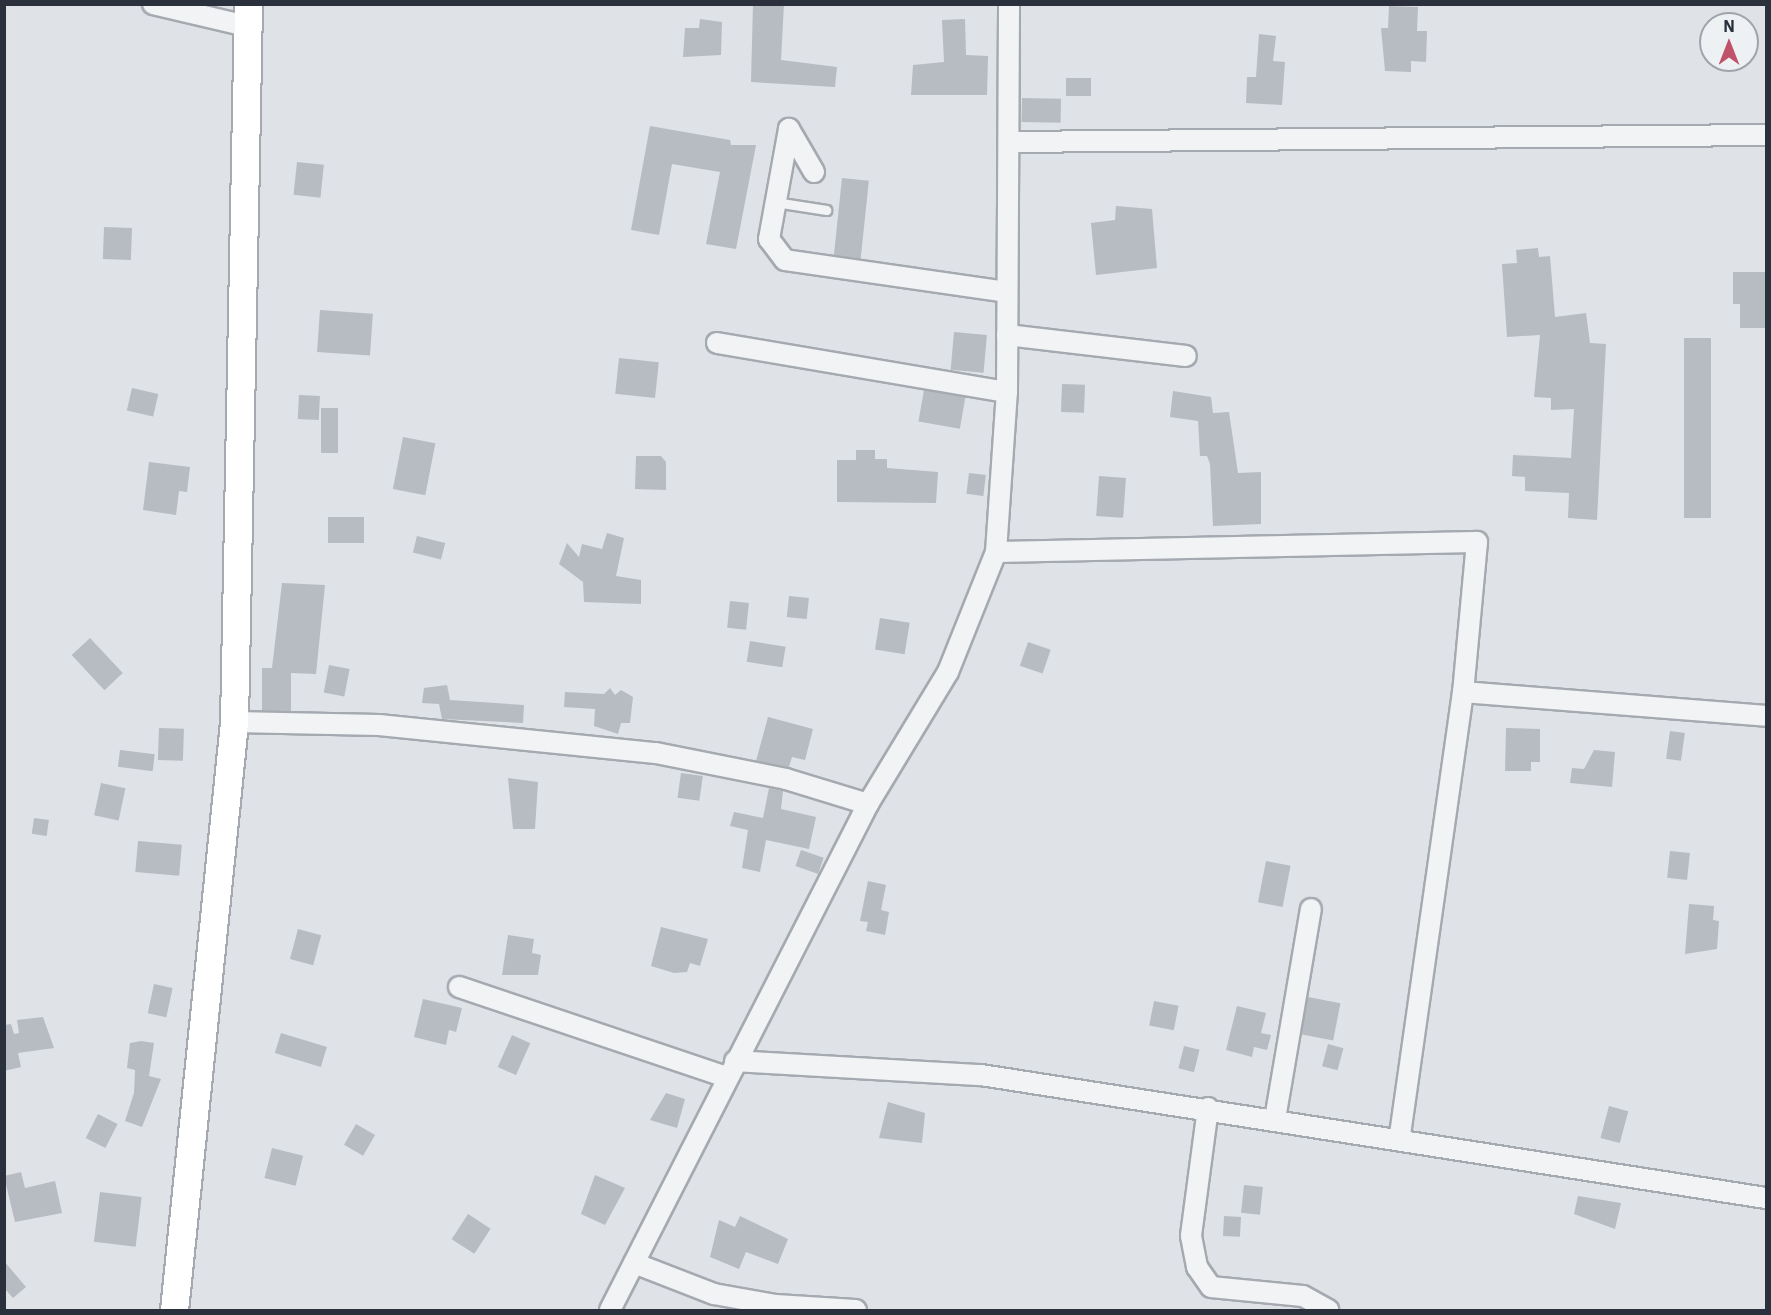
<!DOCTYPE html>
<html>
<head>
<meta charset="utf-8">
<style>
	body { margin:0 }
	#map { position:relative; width:1771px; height:1315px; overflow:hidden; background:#dfe2e6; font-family:"IBM Plex Sans",sans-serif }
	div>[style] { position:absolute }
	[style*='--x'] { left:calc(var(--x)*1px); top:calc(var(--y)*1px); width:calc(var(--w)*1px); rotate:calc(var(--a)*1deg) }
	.building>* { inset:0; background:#b7bcc3; transform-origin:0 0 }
	.roads { filter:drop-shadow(2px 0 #a5a9b0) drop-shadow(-2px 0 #a5a9b0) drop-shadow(0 2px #a5a9b0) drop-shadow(0 -2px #a5a9b0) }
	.lane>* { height:9px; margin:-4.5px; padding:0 4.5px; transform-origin:4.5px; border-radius:4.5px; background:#f1f3f5 }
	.street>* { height:20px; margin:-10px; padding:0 10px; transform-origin:10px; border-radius:10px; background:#f1f3f5 }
	.secondary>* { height:27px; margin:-13.5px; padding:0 13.5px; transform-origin:13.5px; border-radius:13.5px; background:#fff }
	span { translate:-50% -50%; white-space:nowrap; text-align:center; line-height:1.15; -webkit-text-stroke:4.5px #eef1f4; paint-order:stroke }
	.frame { position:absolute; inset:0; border:6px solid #2a313c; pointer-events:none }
	.north { position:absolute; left:1699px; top:12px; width:60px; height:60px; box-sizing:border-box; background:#eef1f4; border:2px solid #a0a4aa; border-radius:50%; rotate:0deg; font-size:16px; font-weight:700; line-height:24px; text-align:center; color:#2a313c }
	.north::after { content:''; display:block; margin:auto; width:21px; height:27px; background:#bf5169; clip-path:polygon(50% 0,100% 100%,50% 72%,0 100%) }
</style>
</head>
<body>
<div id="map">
	<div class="building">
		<i style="clip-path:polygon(753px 4px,784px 4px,781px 60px,837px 67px,835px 87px,751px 82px)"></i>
		<i style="clip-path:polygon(1389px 6px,1418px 7px,1417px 31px,1427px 31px,1426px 62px,1411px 61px,1411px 72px,1385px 71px,1381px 28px,1388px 28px)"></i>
		<i style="clip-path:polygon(700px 19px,722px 22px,721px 55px,683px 57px,685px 28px,699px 28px)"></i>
		<i style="clip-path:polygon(965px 19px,966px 55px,988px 56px,987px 95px,911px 95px,913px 65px,944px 62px,942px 20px)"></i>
		<i style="clip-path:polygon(1259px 34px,1276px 36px,1273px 61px,1285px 62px,1282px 105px,1246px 103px,1247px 77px,1256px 77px)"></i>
		<i style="left:1066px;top:78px;width:25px;height:18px"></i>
		<i style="left:1022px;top:98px;width:39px;height:24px;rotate:1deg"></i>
		<i style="clip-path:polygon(650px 126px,730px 140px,731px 145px,756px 145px,736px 249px,706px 244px,720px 172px,672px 164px,659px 235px,631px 230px)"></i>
		<i style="left:297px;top:162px;width:27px;height:33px;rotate:6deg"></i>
		<i style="left:842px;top:178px;width:27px;height:78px;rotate:6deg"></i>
		<i style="clip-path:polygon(1116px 206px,1152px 209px,1157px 268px,1096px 275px,1091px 223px,1115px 220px)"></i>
		<i style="left:104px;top:227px;width:28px;height:32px;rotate:2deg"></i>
		<i style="clip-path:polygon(1538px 248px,1539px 257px,1550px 256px,1555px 317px,1586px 313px,1590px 343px,1606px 344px,1597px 520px,1568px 518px,1569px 493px,1525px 491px,1525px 477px,1512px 476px,1513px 455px,1571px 458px,1574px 409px,1551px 410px,1551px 398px,1534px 397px,1540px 335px,1507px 337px,1502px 264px,1517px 263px,1516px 250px)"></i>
		<i style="clip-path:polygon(1733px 272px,1767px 272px,1765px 328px,1740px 328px,1740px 304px,1733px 304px)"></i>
		<i style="left:320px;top:310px;width:53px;height:42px;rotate:4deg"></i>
		<i style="left:954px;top:332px;width:33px;height:38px;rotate:5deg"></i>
		<i style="left:1684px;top:338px;width:27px;height:180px"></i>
		<i style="left:619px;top:358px;width:40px;height:36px;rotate:6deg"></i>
		<i style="left:1062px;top:384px;width:23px;height:28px;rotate:2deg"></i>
		<i style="left:132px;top:388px;width:27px;height:23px;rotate:13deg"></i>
		<i style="left:924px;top:390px;width:42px;height:32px;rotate:10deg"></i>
		<i style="clip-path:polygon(1173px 391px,1211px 397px,1213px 413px,1229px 412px,1238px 473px,1261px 472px,1261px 524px,1213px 526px,1210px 464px,1207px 456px,1200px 456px,1198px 421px,1170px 417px)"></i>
		<i style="left:299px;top:395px;width:21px;height:24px;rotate:3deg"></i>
		<i style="left:321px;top:408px;width:17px;height:45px"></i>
		<i style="left:403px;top:437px;width:33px;height:53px;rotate:11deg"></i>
		<i style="clip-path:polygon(856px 450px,875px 450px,875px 459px,887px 459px,887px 468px,938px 472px,936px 503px,837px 502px,837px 460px,856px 460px)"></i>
		<i style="clip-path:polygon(636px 456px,661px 456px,666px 462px,666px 490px,635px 489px)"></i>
		<i style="clip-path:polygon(149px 462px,190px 467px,187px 492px,179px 491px,176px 515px,143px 510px)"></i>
		<i style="left:969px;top:473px;width:17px;height:21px;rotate:7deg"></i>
		<i style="left:1099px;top:476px;width:27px;height:40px;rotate:4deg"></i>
		<i style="left:328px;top:517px;width:36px;height:26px"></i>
		<i style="clip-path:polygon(607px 533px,624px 538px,616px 576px,641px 580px,641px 604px,584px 602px,583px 582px,559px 564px,567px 543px,579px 557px,582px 544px,602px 549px)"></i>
		<i style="left:417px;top:536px;width:29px;height:17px;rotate:14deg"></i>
		<i style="clip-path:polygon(282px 583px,325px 585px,316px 674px,291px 673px,291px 711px,262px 711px,262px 668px,272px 668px)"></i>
		<i style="left:789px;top:596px;width:20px;height:21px;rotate:6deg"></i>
		<i style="left:730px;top:601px;width:19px;height:27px;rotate:6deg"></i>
		<i style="left:880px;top:618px;width:30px;height:32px;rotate:9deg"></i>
		<i style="left:90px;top:638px;width:48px;height:25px;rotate:47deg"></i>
		<i style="left:750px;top:641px;width:36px;height:21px;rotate:9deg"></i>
		<i style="left:1028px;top:642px;width:24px;height:25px;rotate:19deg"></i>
		<i style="left:329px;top:665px;width:21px;height:28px;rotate:11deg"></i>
		<i style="clip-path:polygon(447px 685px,450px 700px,524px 705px,523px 723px,442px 719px,439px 704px,422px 703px,424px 688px)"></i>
		<i style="clip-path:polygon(610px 688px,615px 695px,621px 690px,633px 697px,630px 723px,621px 723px,618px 734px,594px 726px,595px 709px,564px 707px,565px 692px,604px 694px)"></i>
		<i style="clip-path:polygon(768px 717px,813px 729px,805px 760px,792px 757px,789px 767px,756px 761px)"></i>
		<i style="left:159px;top:728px;width:25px;height:32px;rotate:2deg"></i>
		<i style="clip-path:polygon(1506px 728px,1540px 729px,1540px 762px,1531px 762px,1531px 771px,1505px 771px)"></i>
		<i style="left:1670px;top:731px;width:15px;height:28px;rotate:8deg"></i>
		<i style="left:120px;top:750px;width:35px;height:17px;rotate:7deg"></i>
		<i style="clip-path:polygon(1594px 750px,1615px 752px,1612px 787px,1570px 783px,1572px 768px,1584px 769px)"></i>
		<i style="left:681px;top:773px;width:22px;height:25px;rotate:8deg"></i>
		<i style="clip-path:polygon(508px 778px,538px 782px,535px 829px,513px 829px)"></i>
		<i style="left:101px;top:783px;width:25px;height:33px;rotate:12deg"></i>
		<i style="clip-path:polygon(769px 788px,783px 791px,781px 809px,816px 817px,809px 849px,766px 840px,760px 872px,742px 868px,748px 830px,730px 826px,734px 812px,763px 818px)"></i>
		<i style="left:34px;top:818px;width:15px;height:16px;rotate:8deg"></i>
		<i style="left:138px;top:841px;width:44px;height:31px;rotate:5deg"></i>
		<i style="left:801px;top:850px;width:24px;height:17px;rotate:19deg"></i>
		<i style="left:1670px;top:851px;width:20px;height:27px;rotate:6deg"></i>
		<i style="left:1266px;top:861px;width:25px;height:42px;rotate:11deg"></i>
		<i style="clip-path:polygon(868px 881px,886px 885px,881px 910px,889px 912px,885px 935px,866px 931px,868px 922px,860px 921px)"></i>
		<i style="clip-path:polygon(1689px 904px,1714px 906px,1713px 920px,1719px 921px,1717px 949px,1685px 954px)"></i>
		<i style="clip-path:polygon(661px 927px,708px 939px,700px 966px,690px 963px,687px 972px,674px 973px,651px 966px)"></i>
		<i style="left:298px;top:929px;width:24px;height:31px;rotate:15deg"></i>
		<i style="clip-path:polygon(508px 935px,534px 939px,532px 953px,541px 955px,538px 975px,502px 975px)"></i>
		<i style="left:154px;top:984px;width:19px;height:30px;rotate:12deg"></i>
		<i style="left:1308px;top:997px;width:33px;height:38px;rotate:11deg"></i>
		<i style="clip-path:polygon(423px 999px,462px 1008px,456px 1032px,449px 1030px,446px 1045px,414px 1037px)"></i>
		<i style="left:1154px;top:1001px;width:25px;height:25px;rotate:11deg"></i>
		<i style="clip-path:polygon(1237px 1006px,1266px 1013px,1261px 1033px,1271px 1035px,1267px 1050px,1254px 1047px,1252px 1057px,1226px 1050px)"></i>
		<i style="clip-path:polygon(43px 1017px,54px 1048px,18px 1053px,21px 1067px,4px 1071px,4px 1025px,11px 1024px,14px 1034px,19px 1033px,17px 1020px)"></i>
		<i style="left:281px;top:1033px;width:48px;height:21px;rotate:17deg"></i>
		<i style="left:512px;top:1035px;width:20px;height:35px;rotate:24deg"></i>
		<i style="clip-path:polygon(141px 1041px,154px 1043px,149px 1076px,161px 1079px,142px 1127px,125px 1121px,134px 1093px,135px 1070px,127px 1068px,130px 1043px)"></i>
		<i style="left:1328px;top:1044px;width:16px;height:23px;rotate:15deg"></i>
		<i style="left:1184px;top:1046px;width:16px;height:23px;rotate:14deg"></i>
		<i style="clip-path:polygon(666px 1093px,685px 1099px,677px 1128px,650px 1120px)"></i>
		<i style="clip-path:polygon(888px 1102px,925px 1113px,922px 1143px,879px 1138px)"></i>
		<i style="left:1609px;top:1106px;width:20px;height:33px;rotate:15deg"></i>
		<i style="left:98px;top:1114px;width:22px;height:27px;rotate:27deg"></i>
		<i style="left:356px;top:1124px;width:22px;height:24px;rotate:30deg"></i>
		<i style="left:272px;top:1148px;width:32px;height:31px;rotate:14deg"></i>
		<i style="clip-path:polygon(21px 1172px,25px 1188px,55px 1181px,62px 1213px,15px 1222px,4px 1176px)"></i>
		<i style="clip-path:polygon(595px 1175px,625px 1188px,605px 1225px,581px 1214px)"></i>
		<i style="left:1244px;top:1185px;width:19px;height:28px;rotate:6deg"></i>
		<i style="left:100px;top:1192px;width:42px;height:50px;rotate:7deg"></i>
		<i style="clip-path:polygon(1578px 1196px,1621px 1203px,1615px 1229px,1574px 1214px)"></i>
		<i style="left:468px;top:1214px;width:27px;height:30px;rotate:33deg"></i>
		<i style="clip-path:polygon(740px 1216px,788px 1239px,778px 1264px,746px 1252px,739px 1269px,710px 1257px,719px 1220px,735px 1227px)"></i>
		<i style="left:1224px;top:1216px;width:17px;height:20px;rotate:3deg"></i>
		<i style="clip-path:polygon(4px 1261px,26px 1287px,13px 1298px,4px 1288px)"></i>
	</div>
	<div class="roads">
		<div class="lane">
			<i style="--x:775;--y:202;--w:52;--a:8.9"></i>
		</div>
		<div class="street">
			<i style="--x:153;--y:4;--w:97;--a:13.2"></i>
			<i style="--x:1009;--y:142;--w:757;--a:-0.53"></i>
			<i style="--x:814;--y:172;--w:50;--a:-120.2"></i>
			<i style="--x:789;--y:129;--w:112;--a:100.3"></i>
			<i style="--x:769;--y:239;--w:26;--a:53"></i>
			<i style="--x:785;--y:260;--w:224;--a:8.2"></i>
			<i style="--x:1007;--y:335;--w:180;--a:6.7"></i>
			<i style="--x:717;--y:343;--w:294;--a:9.6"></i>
			<i style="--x:996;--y:552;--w:160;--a:-86.1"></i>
			<i style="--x:1007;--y:392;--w:388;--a:-89.7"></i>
			<i style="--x:1463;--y:692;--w:304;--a:4.5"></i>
			<i style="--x:234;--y:722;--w:145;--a:1.2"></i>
			<i style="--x:379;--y:725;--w:278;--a:5.8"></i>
			<i style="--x:656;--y:753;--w:133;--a:11.3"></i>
			<i style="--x:786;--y:779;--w:86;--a:17"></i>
			<i style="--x:459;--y:987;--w:283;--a:18.6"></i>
			<i style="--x:735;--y:1061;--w:246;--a:3.3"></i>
			<i style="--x:981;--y:1075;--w:795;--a:8.91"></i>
			<i style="--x:1208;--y:1108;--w:129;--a:97.6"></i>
			<i style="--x:1191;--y:1236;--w:32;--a:79"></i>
			<i style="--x:1197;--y:1267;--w:24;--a:55"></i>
			<i style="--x:1211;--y:1287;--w:92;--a:5.6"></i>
			<i style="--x:1303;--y:1296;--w:29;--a:29"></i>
			<i style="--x:1275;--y:1119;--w:213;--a:-80.3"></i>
			<i style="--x:634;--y:1263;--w:86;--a:21.2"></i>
			<i style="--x:714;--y:1294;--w:63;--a:10.1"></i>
			<i style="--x:776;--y:1305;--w:80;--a:3.6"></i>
			<i style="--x:610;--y:1310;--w:568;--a:-62.98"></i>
			<i style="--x:868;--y:804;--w:154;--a:-58.8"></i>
			<i style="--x:948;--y:672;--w:129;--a:-68.2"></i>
			<i style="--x:996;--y:552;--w:481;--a:-1.2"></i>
			<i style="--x:1477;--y:542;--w:151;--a:95.3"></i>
			<i style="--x:1463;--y:692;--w:452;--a:98.1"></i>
		</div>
		<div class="secondary">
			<i style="--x:174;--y:1310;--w:591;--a:-84.17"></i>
			<i style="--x:234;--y:722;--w:718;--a:-88.88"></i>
		</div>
	</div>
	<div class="frame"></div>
	<div class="north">N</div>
</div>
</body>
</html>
